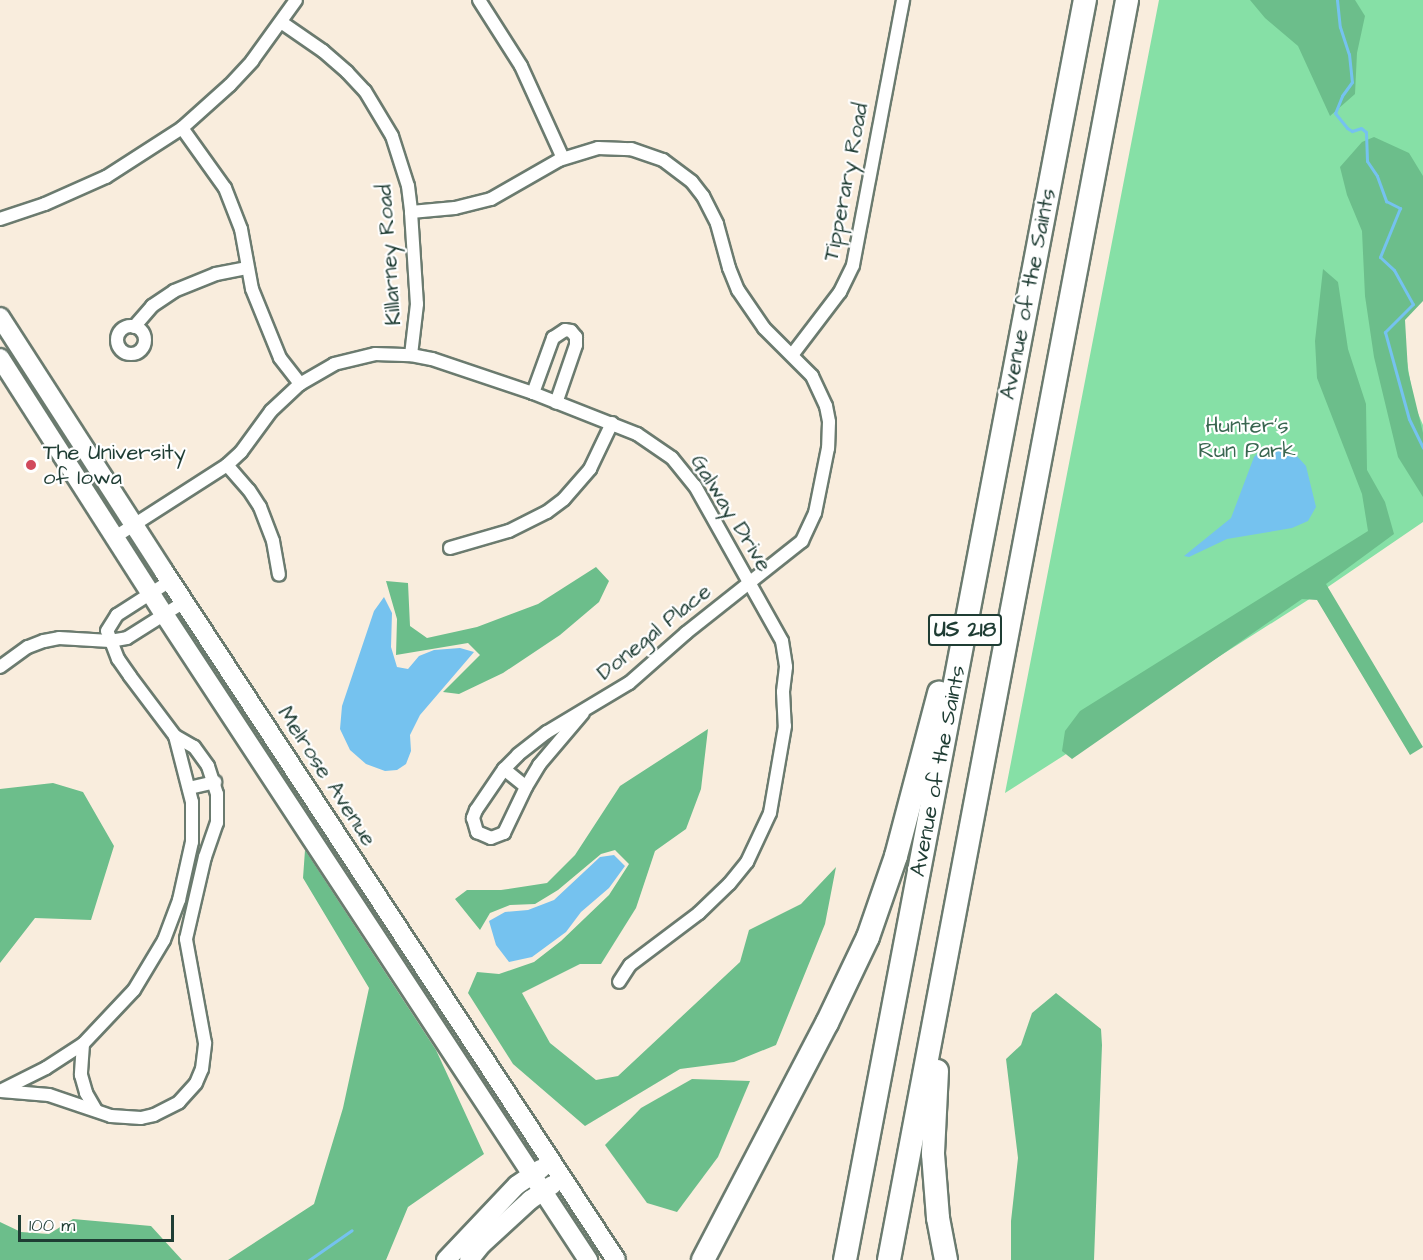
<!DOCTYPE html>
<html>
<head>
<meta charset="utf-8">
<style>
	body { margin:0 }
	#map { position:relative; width:1423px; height:1260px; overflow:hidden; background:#f9eddd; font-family:"Architects Daughter",sans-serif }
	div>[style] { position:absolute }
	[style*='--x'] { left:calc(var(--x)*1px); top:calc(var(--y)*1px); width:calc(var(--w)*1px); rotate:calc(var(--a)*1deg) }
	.green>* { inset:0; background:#86e0a6 }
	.forest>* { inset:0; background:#6cbe8b }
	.water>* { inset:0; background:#75c2ef }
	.stream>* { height:3px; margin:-1.5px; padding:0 1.5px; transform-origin:1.5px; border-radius:1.5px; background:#75c2ef }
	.roads { filter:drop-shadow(2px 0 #6b7b6f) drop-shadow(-2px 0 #6b7b6f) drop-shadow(0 2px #6b7b6f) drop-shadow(0 -2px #6b7b6f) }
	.street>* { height:12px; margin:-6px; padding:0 6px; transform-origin:6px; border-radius:6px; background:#fff }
	.street>.ring { margin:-6px; padding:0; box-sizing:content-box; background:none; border:12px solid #fff; border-radius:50% }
	.secondary>* { height:18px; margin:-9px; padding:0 9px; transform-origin:9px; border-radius:9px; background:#fff }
	.highway>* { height:22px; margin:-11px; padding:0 11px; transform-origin:11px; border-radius:11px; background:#fff }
	.dots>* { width:16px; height:16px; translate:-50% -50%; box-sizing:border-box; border:3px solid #fff; border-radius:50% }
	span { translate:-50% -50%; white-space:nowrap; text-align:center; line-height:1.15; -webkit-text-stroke:4.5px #fff; paint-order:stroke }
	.shield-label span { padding:2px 4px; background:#fff; border:2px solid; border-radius:4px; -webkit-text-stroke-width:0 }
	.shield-label { font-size:21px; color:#1f3d34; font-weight:700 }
	.street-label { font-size:22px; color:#1f3d34 }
	.park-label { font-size:22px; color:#396650 }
	.poi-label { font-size:22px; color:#1f3d34 }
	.left { translate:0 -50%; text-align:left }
	.scale { position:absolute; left:18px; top:1215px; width:156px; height:27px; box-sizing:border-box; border:3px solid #1f3d34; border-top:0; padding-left:8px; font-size:18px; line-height:21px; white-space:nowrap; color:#1f3d34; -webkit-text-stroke:4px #fff; paint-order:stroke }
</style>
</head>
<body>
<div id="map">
	<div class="green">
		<i style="clip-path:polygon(1159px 0,1423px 0,1423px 293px,1398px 307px,1414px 404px,1423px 425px,1423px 522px,1322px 591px,1005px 793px)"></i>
	</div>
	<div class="forest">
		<i style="clip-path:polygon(1250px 0,1355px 0,1365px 16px,1357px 53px,1355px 94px,1330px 116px,1298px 46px,1265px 18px)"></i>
		<i style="clip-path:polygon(1374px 137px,1409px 153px,1423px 176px,1423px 301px,1405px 320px,1408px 371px,1423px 433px,1423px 497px,1398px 457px,1374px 357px,1365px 296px,1362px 231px,1347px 195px,1340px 167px,1362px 142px)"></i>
		<i style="clip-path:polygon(1323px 269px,1338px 282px,1348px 349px,1366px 404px,1367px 470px,1385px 502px,1394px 534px,1326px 584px,1423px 747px,1410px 755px,1317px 600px,1302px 599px,1072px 759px,1062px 751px,1065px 731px,1080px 711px,1368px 531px,1362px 494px,1317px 378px,1315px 341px)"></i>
		<i style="clip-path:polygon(596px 567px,609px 581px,599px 602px,560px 635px,503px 673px,459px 694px,443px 692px,480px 655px,468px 643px,396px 655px,397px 619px,386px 581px,408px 583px,410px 626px,427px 638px,477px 627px,538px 604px)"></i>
		<i style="clip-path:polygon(708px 729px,701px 789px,686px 829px,655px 851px,636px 908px,601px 964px,580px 964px,522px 993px,550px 1043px,596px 1080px,618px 1076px,740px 962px,749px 930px,801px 904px,836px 867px,825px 924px,776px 1045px,734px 1062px,680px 1069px,585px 1126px,513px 1064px,468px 993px,477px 972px,499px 974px,534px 962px,561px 941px,609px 895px,629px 864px,615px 850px,601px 854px,558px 890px,535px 904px,510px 905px,490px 913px,480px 930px,455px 899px,467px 890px,501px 890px,547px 883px,575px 855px,620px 786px)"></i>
		<i style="clip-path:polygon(53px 783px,83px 792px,114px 846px,91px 920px,35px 918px,0 963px,0 789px)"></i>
		<i style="clip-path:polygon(305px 850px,436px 1050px,484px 1154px,408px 1207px,386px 1260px,228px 1260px,314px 1204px,343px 1108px,369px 988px,303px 878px)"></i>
		<i style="clip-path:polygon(1056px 993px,1101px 1029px,1102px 1045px,1094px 1260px,1011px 1260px,1011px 1221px,1018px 1158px,1006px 1059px,1021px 1045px,1032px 1013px)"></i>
		<i style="clip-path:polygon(692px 1079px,750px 1081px,718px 1157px,677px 1212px,647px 1203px,605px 1145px,641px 1108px)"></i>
		<i style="clip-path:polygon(73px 1219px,151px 1226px,182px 1260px,0 1260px,0 1222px,21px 1232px,49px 1234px)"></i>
	</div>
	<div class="water">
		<i style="clip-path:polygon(1277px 446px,1296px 455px,1306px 466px,1316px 507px,1308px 521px,1292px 528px,1227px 539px,1189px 557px,1184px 556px,1231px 518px,1254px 457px,1262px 449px)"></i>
		<i style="clip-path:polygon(384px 597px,392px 613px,391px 647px,397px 667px,408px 669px,419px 656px,434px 650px,460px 648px,474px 652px,420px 715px,410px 735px,411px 751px,406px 764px,397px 770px,385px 771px,366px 764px,350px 750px,340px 729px,342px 706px,374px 611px)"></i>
		<i style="clip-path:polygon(614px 855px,625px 866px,609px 888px,581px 912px,566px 932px,532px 957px,509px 962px,496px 945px,489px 921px,505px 912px,528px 910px,554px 900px,600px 857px)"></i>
	</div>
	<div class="stream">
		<i style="--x:1337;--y:0;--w:27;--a:84"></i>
		<i style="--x:1340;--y:27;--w:28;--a:72"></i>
		<i style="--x:1349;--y:54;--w:28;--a:84"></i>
		<i style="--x:1352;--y:82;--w:17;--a:126"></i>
		<i style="--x:1342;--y:96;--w:18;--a:112"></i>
		<i style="--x:1335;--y:113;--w:19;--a:51"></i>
		<i style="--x:1347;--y:128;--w:6;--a:31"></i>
		<i style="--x:1352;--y:131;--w:9;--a:-18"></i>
		<i style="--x:1361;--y:128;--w:6;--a:39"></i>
		<i style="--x:1366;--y:132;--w:29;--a:88"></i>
		<i style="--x:1367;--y:161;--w:18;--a:56"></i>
		<i style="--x:1377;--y:176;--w:27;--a:70"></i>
		<i style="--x:1386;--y:201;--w:16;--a:27"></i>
		<i style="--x:1400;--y:208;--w:53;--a:112.2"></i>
		<i style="--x:1380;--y:257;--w:19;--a:43"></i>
		<i style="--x:1394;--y:270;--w:39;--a:61"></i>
		<i style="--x:1413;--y:304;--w:40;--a:135"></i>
		<i style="--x:1385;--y:332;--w:90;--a:74.6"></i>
		<i style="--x:1409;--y:419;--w:32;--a:64"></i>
		<i style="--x:309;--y:1260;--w:52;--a:-34.9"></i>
	</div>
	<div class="roads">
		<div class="street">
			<i style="--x:479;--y:0;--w:78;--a:57.5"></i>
			<i style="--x:521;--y:66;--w:101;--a:65.5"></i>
			<i style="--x:281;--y:22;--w:51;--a:34.6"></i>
			<i style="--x:323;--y:51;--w:32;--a:41"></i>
			<i style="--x:347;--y:72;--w:26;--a:47"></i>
			<i style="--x:365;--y:91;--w:52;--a:59"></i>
			<i style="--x:392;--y:136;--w:52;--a:72.3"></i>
			<i style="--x:408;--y:186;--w:26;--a:83"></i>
			<i style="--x:411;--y:212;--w:92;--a:86.3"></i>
			<i style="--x:417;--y:304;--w:51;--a:96.7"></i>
			<i style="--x:182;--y:128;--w:74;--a:54.4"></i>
			<i style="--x:225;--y:188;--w:44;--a:68.7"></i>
			<i style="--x:241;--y:229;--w:61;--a:79.6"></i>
			<i style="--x:252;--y:289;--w:74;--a:67.9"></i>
			<i style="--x:280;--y:358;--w:33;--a:52"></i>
			<i style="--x:411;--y:212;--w:44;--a:-5.2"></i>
			<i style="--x:455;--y:208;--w:37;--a:-14"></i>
			<i style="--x:491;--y:199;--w:78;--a:-29.8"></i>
			<i style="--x:559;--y:160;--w:41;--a:-17.1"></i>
			<i style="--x:598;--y:148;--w:33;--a:2"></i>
			<i style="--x:631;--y:149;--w:34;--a:19"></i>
			<i style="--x:663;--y:160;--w:36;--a:37"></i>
			<i style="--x:692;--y:182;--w:18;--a:52"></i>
			<i style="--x:703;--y:196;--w:31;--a:63"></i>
			<i style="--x:717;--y:224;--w:46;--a:74.7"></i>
			<i style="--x:729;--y:268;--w:24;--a:68"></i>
			<i style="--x:738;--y:290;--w:46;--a:55.6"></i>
			<i style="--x:764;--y:328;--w:68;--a:45"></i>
			<i style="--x:812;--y:376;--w:33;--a:65"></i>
			<i style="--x:826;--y:406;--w:16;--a:79"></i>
			<i style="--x:829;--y:422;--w:26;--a:92"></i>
			<i style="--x:828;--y:448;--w:66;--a:101.3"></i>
			<i style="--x:815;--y:513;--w:31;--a:115"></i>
			<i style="--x:802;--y:541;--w:148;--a:141.6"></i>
			<i style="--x:686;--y:633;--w:76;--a:138.7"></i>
			<i style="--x:629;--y:683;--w:96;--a:149.1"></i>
			<i style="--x:547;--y:732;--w:37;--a:142"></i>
			<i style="--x:518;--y:755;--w:20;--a:135"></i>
			<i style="--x:504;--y:769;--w:50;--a:124.3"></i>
			<i style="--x:476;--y:810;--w:9;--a:111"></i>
			<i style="--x:473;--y:818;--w:15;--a:74"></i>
			<i style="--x:477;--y:832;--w:15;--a:23"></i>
			<i style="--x:491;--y:838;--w:14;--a:-21"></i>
			<i style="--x:504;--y:833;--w:51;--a:-64.4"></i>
			<i style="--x:526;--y:787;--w:26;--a:-59"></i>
			<i style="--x:539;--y:765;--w:68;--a:-49.8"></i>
			<i style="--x:0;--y:219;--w:47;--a:-18.4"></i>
			<i style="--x:45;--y:204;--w:67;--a:-23.9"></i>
			<i style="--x:106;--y:177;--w:90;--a:-32.8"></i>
			<i style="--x:182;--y:128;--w:64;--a:-41.9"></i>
			<i style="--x:230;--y:85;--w:33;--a:-47"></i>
			<i style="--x:252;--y:61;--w:75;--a:-54.2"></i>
			<i class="ring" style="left:117px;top:326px;width:16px;height:16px"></i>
			<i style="--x:134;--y:327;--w:28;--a:-49"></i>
			<i style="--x:152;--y:306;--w:27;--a:-34"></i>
			<i style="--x:174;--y:291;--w:45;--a:-22"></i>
			<i style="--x:216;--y:274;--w:32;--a:-11"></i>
			<i style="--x:792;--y:355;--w:79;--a:-52.7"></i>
			<i style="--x:840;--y:292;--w:30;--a:-64"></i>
			<i style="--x:853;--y:265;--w:270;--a:-79.3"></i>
			<i style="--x:533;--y:393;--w:59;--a:-70"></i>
			<i style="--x:553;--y:338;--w:14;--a:-34"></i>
			<i style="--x:565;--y:330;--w:6;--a:9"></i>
			<i style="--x:571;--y:331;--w:8;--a:50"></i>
			<i style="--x:576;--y:337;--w:8;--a:90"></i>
			<i style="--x:576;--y:345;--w:61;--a:109"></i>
			<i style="--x:227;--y:465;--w:33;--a:49"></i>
			<i style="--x:249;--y:490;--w:20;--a:57"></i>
			<i style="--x:260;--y:507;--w:36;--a:69"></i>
			<i style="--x:273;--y:541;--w:34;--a:80"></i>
			<i style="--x:115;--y:537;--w:133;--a:-32.7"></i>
			<i style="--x:227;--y:465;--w:19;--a:-43"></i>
			<i style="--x:241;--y:452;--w:51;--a:-53.8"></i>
			<i style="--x:271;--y:411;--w:40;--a:-43"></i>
			<i style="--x:300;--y:384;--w:39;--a:-30"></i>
			<i style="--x:334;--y:364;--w:42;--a:-13.7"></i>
			<i style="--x:375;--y:354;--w:36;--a:2"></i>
			<i style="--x:411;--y:355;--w:21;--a:11"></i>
			<i style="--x:432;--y:359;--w:107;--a:18.6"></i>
			<i style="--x:533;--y:393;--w:112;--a:21.5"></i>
			<i style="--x:637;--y:434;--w:42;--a:34.4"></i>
			<i style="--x:672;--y:458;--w:36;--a:51"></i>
			<i style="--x:695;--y:486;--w:178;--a:60.7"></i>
			<i style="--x:782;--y:641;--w:26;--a:81"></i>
			<i style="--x:786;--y:667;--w:25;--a:97"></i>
			<i style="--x:783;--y:692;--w:34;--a:87"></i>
			<i style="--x:785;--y:726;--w:88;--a:99.8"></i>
			<i style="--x:770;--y:813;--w:54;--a:115.1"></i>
			<i style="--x:747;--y:862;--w:28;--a:129"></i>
			<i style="--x:729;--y:884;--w:42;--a:136"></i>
			<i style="--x:699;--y:913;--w:86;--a:143"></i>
			<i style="--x:630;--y:965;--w:20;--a:123"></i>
			<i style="--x:450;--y:548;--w:61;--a:-16.1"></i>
			<i style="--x:509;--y:531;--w:42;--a:-26.6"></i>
			<i style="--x:547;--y:512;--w:21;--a:-37"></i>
			<i style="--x:564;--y:499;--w:40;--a:-49"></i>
			<i style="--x:590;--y:469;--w:51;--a:-64.4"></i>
			<i style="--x:0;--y:667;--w:34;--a:-36"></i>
			<i style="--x:28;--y:647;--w:17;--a:-21"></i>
			<i style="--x:44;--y:641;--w:15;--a:-11"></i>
			<i style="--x:59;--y:638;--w:51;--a:3.4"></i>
			<i style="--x:110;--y:641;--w:17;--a:-10"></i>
			<i style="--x:127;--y:638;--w:67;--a:-32.3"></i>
			<i style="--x:504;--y:769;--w:28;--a:39"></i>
			<i style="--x:189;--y:788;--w:27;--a:-13"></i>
			<i style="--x:83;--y:1044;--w:31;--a:94"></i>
			<i style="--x:81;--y:1075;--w:19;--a:74"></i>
			<i style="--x:86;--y:1093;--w:20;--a:60"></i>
			<i style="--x:2;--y:1090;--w:49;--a:-26.6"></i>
			<i style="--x:46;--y:1068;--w:44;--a:-33"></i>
			<i style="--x:83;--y:1044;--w:74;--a:-46.6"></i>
			<i style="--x:134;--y:990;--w:58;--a:-59"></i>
			<i style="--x:164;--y:940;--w:43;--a:-69.4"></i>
			<i style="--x:179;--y:900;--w:59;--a:-77.4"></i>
			<i style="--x:192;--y:842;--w:40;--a:-90"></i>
			<i style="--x:192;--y:802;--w:68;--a:-104.4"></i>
			<i style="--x:1;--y:1091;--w:48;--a:4.8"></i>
			<i style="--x:49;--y:1095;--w:65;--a:18.7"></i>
			<i style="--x:111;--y:1116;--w:30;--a:4"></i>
			<i style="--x:141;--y:1118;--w:13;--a:-13"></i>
			<i style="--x:154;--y:1115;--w:28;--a:-27"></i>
			<i style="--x:179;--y:1102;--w:25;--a:-48"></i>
			<i style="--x:196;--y:1083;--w:15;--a:-67"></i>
			<i style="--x:202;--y:1069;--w:26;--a:-83"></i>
			<i style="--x:205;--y:1043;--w:106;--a:-100.4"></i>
			<i style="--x:186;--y:939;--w:84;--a:-77"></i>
			<i style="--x:205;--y:857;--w:36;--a:-71"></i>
			<i style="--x:217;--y:823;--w:29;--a:-90"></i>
			<i style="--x:217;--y:794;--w:29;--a:-108"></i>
			<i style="--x:208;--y:766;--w:24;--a:-126"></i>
			<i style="--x:194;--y:747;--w:22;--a:-150"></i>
			<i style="--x:175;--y:736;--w:75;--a:-126.9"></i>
			<i style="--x:130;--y:676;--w:21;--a:-125"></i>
			<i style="--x:118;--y:659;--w:30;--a:-111"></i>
			<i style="--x:107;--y:631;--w:19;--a:-58"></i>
			<i style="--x:117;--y:615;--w:63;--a:-32.7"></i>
		</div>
		<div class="secondary">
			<i style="--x:0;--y:317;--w:301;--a:57.2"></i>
			<i style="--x:163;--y:570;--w:825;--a:56.71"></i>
			<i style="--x:0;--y:358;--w:304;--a:57.4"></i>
			<i style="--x:164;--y:614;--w:773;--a:56.72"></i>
			<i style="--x:446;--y:1260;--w:103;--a:-46.6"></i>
			<i style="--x:517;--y:1185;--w:29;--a:-34"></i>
			<i style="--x:469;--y:1260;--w:21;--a:-51"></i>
			<i style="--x:482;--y:1244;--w:65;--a:-42.5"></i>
			<i style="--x:530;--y:1200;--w:27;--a:-34"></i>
		</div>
		<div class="highway">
			<i style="--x:937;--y:1071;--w:83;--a:92.8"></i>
			<i style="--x:933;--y:1154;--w:64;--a:85.5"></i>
			<i style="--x:938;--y:1218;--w:43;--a:79.2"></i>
			<i style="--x:703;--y:1260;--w:267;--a:-62.4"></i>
			<i style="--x:827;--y:1023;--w:95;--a:-64.5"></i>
			<i style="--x:868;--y:937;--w:86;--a:-70.9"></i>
			<i style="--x:896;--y:856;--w:169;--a:-75.2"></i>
			<i style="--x:845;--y:1260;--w:1283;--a:-79.22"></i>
			<i style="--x:889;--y:1260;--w:1282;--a:-79.3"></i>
		</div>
	</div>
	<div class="dots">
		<i style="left:31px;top:465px;background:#d1495b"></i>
	</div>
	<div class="shield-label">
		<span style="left:965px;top:630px">US 218</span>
	</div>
	<div class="street-label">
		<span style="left:846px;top:182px;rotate:-79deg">Tipperary Road</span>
		<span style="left:389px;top:255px;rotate:-94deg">Killarney Road</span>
		<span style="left:1028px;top:294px;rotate:-79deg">Avenue of the Saints</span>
		<span style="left:731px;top:513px;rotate:58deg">Galway Drive</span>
		<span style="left:654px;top:632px;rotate:-39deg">Donegal Place</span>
		<span style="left:938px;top:771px;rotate:-79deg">Avenue of the Saints</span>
		<span style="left:327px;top:776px;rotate:57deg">Melrose Avenue</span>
	</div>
	<div class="park-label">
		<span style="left:1247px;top:438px">Hunter's<br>Run Park</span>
	</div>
	<div class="poi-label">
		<span class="left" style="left:43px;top:465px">The University<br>of Iowa</span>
	</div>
	<div class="scale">100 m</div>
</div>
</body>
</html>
